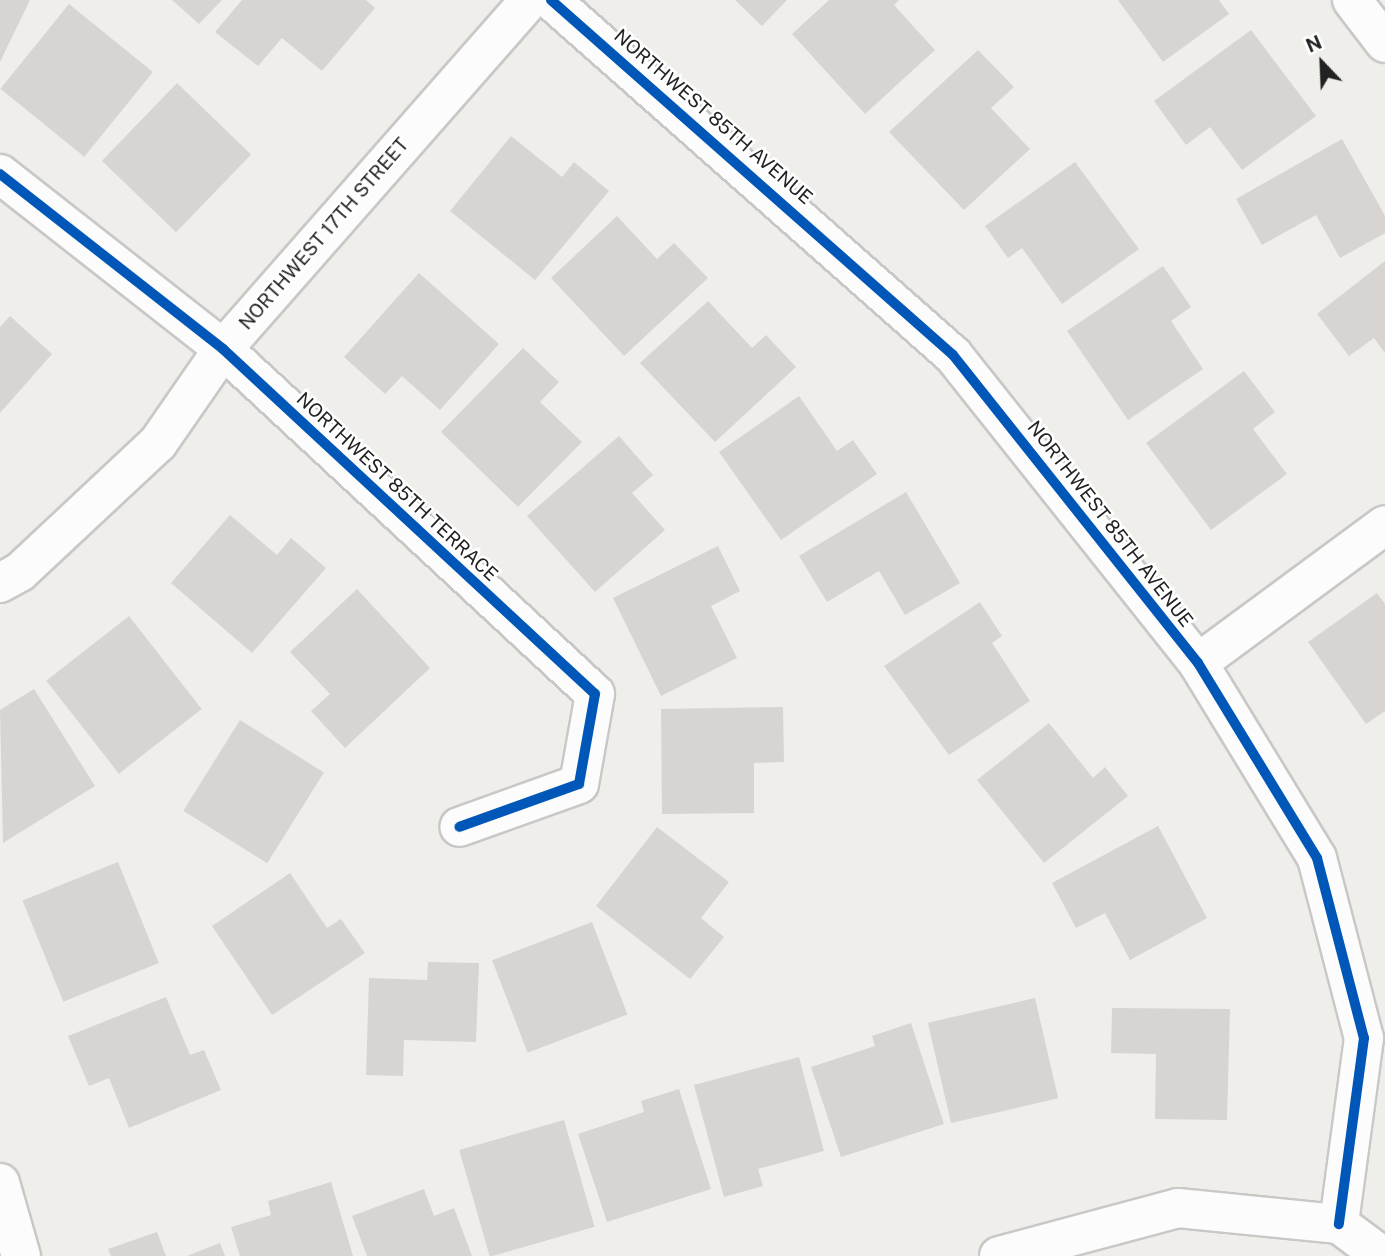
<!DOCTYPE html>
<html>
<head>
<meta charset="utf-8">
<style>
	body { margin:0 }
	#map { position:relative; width:1385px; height:1256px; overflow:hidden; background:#f0eeeb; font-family:"Public Sans",sans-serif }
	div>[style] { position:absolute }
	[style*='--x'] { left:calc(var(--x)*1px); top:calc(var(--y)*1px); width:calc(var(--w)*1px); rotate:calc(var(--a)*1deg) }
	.building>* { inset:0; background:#d7d4d2; transform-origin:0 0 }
	.roads { filter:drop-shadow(2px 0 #c9c8c7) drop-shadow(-2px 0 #c9c8c7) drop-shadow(0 2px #c9c8c7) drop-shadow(0 -2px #c9c8c7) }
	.minor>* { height:38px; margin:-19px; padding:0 19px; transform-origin:19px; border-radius:19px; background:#fdfcfc }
	.cycleway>* { height:10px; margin:-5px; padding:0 5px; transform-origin:5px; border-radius:5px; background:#0057b8 }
	span { translate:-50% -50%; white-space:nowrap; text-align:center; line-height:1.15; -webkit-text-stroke:5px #fff; paint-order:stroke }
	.street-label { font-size:19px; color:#222 }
	.north { position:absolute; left:1287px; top:28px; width:70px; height:70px; -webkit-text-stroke:5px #fff; paint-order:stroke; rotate:337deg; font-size:19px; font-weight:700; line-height:28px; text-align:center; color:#222 }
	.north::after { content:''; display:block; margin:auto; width:24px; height:32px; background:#222; clip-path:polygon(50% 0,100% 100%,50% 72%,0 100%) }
</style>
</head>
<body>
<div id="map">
	<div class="building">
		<i style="clip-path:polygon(0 0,30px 0,0 62px)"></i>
		<i style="clip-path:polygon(172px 0,222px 0,199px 24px)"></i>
		<i style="clip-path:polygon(242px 0,366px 0,375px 8px,322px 71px,282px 38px,258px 66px,215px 32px)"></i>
		<i style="clip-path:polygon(735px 0,787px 0,762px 26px)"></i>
		<i style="clip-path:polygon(829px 0,899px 0,894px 5px,935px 50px,865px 114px,792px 34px)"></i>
		<i style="clip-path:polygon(1118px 0,1219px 0,1229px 14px,1163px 62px)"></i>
		<i style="left:69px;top:4px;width:108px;height:109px;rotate:39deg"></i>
		<i style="clip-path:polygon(1251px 30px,1316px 116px,1242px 170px,1210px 127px,1186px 145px,1154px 101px)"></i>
		<i style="clip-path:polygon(978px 50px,1014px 87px,991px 108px,1030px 149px,964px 210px,889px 132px)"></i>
		<i style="left:177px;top:83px;width:103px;height:108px;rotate:44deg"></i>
		<i style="clip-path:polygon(511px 136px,562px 177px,574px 162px,609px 191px,535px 280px,450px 211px)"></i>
		<i style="clip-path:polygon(1342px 139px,1385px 216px,1385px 233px,1340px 258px,1316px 215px,1262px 245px,1236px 199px)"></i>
		<i style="clip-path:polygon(1075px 162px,1139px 249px,1062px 304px,1022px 248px,1008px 258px,985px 226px)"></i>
		<i style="clip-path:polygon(617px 216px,657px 259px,674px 243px,708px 278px,624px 356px,551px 278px)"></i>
		<i style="clip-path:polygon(1385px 261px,1385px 353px,1374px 338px,1349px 356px,1317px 314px)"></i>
		<i style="clip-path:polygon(1163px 266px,1191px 307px,1171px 321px,1203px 369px,1128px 420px,1067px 331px)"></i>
		<i style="clip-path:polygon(419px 273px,499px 344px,440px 410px,402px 376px,385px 394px,344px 357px)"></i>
		<i style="clip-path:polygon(708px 301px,752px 348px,766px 335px,796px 367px,715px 442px,640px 363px)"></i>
		<i style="clip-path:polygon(10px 316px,52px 354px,0 413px,0 327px)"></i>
		<i style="clip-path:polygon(523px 348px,559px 382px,540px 402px,582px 442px,518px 507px,441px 432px)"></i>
		<i style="clip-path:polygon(1244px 371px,1275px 412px,1253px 429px,1287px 474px,1211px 530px,1146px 443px)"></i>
		<i style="clip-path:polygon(799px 396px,837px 451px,853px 440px,877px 474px,781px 540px,719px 452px)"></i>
		<i style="clip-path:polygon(619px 436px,653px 475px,632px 493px,665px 530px,595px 592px,527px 516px)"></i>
		<i style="clip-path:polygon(906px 492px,960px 583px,905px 615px,879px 571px,827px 602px,799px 556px)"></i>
		<i style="clip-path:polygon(230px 515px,277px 555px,291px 538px,326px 568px,252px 653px,171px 583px)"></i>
		<i style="clip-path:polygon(718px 546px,740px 591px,711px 606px,737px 658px,661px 696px,613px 598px)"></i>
		<i style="clip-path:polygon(357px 589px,430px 668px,345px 748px,311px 711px,330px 694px,290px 652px)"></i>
		<i style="clip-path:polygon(1377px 593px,1385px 604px,1385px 711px,1366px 724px,1308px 642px)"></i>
		<i style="clip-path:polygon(980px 602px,1002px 636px,992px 643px,1030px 701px,949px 755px,884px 666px)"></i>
		<i style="left:129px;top:616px;width:118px;height:105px;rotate:52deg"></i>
		<i style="clip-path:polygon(34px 689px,95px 786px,3px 843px,0 710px)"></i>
		<i style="clip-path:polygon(783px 707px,784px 762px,754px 763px,754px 813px,662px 814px,661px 709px)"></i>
		<i style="left:240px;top:720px;width:99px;height:107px;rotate:32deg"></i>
		<i style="clip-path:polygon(1049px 723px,1093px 778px,1105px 767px,1128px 796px,1044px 863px,977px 780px)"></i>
		<i style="clip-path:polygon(1158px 826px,1207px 918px,1130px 960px,1105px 913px,1076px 928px,1052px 883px)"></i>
		<i style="clip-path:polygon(657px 827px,729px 882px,701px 918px,724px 937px,690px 979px,596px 906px)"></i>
		<i style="left:118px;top:862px;width:109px;height:103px;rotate:68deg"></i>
		<i style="clip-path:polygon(290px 873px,327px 928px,341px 919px,365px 953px,272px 1015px,212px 926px)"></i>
		<i style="left:592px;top:922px;width:99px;height:107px;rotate:69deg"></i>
		<i style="clip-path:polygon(428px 962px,479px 963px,476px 1042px,404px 1040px,403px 1076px,366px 1075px,369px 978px,427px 980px)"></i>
		<i style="clip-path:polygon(166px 997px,190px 1055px,204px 1050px,221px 1090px,129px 1128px,109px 1078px,89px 1086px,68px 1036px)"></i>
		<i style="left:1035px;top:998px;width:103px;height:110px;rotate:77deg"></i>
		<i style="clip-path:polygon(1112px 1008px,1230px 1009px,1227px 1120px,1155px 1119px,1156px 1054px,1111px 1053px)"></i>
		<i style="clip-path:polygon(911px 1023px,944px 1124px,841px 1157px,811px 1067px,875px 1046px,872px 1036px)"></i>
		<i style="clip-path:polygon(799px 1057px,824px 1151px,758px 1169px,763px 1186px,724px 1197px,694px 1085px)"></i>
		<i style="clip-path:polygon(679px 1089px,711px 1189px,607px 1222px,578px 1134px,644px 1112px,641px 1101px)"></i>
		<i style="left:564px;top:1120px;width:111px;height:109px;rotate:74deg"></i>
		<i style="clip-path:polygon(331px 1182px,353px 1256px,240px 1256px,231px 1227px,271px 1215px,268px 1201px)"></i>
		<i style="clip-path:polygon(424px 1189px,434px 1216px,454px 1208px,472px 1256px,367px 1256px,352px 1216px)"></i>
		<i style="clip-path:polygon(157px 1232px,166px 1256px,111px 1256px,108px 1249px)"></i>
		<i style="clip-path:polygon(220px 1243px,225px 1256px,187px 1256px)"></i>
	</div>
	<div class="roads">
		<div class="minor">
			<i style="--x:551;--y:0;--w:536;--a:41.45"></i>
			<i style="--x:953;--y:355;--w:394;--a:51.5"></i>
			<i style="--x:1198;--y:663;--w:228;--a:58.6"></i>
			<i style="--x:1317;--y:858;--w:186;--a:75.4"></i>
			<i style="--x:1364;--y:1038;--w:188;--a:97.7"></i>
			<i style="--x:1352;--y:0;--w:54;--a:52.5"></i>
			<i style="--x:0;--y:174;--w:283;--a:38.1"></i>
			<i style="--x:223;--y:349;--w:507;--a:42.84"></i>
			<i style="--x:595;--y:694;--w:91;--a:100.1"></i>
			<i style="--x:579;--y:784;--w:127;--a:160.3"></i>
			<i style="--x:0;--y:583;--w:23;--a:-29"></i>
			<i style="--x:20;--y:572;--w:189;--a:-43.1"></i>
			<i style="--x:158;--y:443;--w:114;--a:-55.3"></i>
			<i style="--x:223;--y:349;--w:465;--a:-48.7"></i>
			<i style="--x:1198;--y:663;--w:232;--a:-36.4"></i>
			<i style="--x:0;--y:1183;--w:76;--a:74"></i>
			<i style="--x:1339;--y:1224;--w:54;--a:36.7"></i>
			<i style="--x:999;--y:1256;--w:185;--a:-15"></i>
			<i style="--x:1178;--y:1208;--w:162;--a:5.7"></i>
		</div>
	</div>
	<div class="cycleway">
		<i style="--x:551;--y:0;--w:536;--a:41.45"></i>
		<i style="--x:953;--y:355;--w:394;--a:51.5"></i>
		<i style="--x:1198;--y:663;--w:228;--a:58.6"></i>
		<i style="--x:1317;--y:858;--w:186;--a:75.4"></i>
		<i style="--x:1364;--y:1038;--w:188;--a:97.7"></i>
		<i style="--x:0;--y:174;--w:283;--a:38.1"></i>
		<i style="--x:223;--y:349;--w:507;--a:42.84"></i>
		<i style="--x:595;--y:694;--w:91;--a:100.1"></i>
		<i style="--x:579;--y:784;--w:127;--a:160.3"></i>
	</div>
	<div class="street-label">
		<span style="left:713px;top:117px;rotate:41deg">NORTHWEST 85TH AVENUE</span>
		<span style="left:324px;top:234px;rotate:-49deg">NORTHWEST 17TH STREET</span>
		<span style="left:397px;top:487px;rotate:43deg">NORTHWEST 85TH TERRACE</span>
		<span style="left:1110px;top:524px;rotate:52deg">NORTHWEST 85TH AVENUE</span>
	</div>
	<div class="north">N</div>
</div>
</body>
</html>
